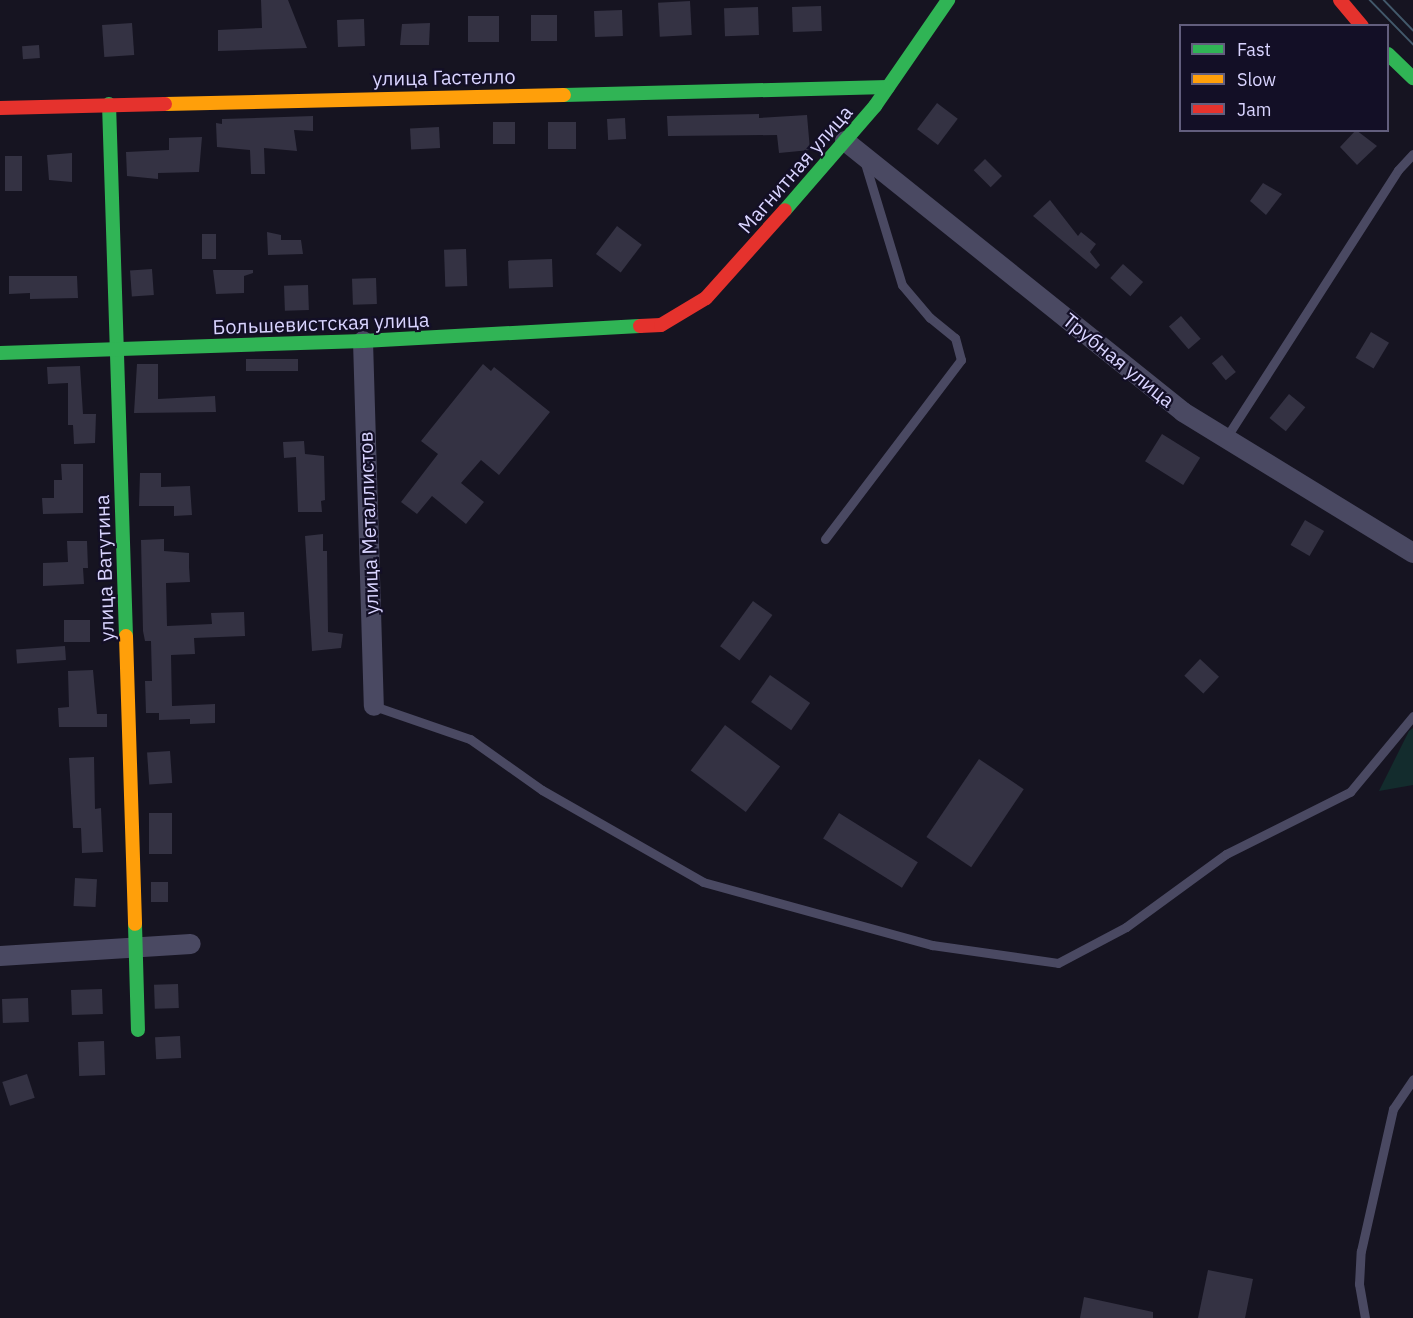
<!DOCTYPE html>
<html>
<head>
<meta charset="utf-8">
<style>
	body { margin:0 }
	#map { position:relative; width:1413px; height:1318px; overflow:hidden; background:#161421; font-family:"IBM Plex Sans",sans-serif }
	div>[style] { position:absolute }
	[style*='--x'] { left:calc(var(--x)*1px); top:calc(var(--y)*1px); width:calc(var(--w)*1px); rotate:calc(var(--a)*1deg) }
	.green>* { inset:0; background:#132c2d }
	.building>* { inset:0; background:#343243; transform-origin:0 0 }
	.lane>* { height:9px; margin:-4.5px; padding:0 4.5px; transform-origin:4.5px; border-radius:4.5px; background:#4a4962 }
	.street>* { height:20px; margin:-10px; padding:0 10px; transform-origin:10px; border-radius:10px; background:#4a4962 }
	.fast>* { height:14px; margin:-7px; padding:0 7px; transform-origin:7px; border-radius:7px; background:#30b455 }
	.slow>* { height:14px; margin:-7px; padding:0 7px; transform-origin:7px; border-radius:7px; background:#ff9f0a }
	.jam>* { height:14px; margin:-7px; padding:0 7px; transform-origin:7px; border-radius:7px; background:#e5322d }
	.tram>* { height:1.5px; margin:-0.75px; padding:0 0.75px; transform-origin:0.75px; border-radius:0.75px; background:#43596b }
	span { translate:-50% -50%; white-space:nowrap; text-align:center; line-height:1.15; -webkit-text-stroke:4.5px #130f26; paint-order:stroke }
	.street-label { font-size:20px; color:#d9d4ff }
	.legend { position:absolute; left:1179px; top:24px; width:210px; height:108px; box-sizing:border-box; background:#130f26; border:2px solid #625e7d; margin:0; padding:8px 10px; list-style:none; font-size:18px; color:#d9d4ff }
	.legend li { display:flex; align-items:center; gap:12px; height:30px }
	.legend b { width:30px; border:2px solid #625e7d }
</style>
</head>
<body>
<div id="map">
	<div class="green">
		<i style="clip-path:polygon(1413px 728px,1413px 785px,1379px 791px,1409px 731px)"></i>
	</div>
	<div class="building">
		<i style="clip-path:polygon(261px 0,288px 0,307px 48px,218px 51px,218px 30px,262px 28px)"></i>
		<i style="left:690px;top:1px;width:34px;height:32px;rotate:87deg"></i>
		<i style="left:821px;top:6px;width:25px;height:29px;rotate:88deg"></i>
		<i style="left:758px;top:7px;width:28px;height:34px;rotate:88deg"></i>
		<i style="left:622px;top:10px;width:26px;height:28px;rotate:88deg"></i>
		<i style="left:531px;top:15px;width:26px;height:26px"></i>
		<i style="left:468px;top:16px;width:31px;height:26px"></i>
		<i style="left:364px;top:19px;width:27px;height:27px;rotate:88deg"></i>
		<i style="left:132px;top:23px;width:32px;height:30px;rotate:86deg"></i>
		<i style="clip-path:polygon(430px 23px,429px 45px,400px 45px,402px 24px)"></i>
		<i style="left:39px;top:45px;width:13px;height:17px;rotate:86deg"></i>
		<i style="left:937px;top:103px;width:26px;height:33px;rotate:37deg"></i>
		<i style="clip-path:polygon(759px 114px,759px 118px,807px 115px,810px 150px,779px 153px,777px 135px,668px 136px,667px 116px)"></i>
		<i style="clip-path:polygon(313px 116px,313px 131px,294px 130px,297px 151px,264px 148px,265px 174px,251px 174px,250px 150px,217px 147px,216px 123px,222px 124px,222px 119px)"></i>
		<i style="left:625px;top:118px;width:21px;height:18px;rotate:87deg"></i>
		<i style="left:515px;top:122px;width:22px;height:22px;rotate:90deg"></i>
		<i style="left:576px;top:122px;width:27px;height:28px;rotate:90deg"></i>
		<i style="left:439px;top:127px;width:21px;height:29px;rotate:87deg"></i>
		<i style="clip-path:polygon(1356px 130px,1377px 146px,1357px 165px,1340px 147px)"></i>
		<i style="clip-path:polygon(202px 137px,199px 172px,158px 173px,158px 179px,127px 176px,126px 152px,169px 150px,169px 138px)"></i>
		<i style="clip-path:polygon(72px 153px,72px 182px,49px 180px,47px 155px)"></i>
		<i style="left:5px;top:156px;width:17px;height:35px"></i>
		<i style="left:985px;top:159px;width:24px;height:16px;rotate:45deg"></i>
		<i style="clip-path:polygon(1263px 183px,1282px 194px,1266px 215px,1250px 201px)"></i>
		<i style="clip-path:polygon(1050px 200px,1078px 236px,1081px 232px,1096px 244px,1090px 252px,1100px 265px,1096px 269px,1033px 216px)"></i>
		<i style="left:617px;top:226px;width:31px;height:35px;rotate:37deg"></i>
		<i style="clip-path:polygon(267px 232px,281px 235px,281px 240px,301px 240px,303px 254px,268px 255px)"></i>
		<i style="left:202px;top:234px;width:14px;height:25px"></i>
		<i style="left:466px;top:249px;width:37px;height:22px;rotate:88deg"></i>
		<i style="left:552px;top:259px;width:28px;height:44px;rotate:88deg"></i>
		<i style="left:1123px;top:264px;width:27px;height:19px;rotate:42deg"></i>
		<i style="left:152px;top:269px;width:26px;height:22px;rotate:86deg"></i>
		<i style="clip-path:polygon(213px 270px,253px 270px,253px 273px,244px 276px,244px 293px,216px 294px)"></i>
		<i style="clip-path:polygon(9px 276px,77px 276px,78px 298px,30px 299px,30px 293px,9px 294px)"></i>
		<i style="left:376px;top:278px;width:26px;height:24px;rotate:88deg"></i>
		<i style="left:308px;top:285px;width:25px;height:24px;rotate:88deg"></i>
		<i style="left:1181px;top:316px;width:30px;height:16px;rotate:49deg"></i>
		<i style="left:1371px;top:332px;width:21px;height:30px;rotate:31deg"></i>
		<i style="left:1222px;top:355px;width:22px;height:13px;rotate:51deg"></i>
		<i style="left:298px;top:359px;width:12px;height:52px;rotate:90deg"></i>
		<i style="clip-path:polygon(137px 364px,158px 364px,158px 399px,215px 396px,216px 412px,134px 413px)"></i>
		<i style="clip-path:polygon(483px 364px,491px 371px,494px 367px,550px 412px,499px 475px,481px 460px,461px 483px,484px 502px,466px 524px,432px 496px,417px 514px,401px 502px,438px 454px,421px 441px)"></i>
		<i style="clip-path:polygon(80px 366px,83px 414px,96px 414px,95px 443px,74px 444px,73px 425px,68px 425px,68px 383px,48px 384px,47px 367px)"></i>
		<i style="left:1289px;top:394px;width:21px;height:31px;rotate:39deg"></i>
		<i style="left:1162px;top:434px;width:45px;height:32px;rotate:32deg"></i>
		<i style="clip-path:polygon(304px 441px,305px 454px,324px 456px,325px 500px,321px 501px,322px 512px,298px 512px,296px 457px,284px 458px,283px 442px)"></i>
		<i style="clip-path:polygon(61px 464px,83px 464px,83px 513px,43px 514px,42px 498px,54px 498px,54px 480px,62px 480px)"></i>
		<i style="clip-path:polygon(140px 473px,161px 473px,161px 487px,190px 486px,192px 515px,174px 516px,174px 506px,139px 506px)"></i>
		<i style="left:1305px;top:520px;width:22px;height:29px;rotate:30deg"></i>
		<i style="clip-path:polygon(323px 534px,323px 551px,327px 551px,328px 632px,343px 634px,341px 648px,312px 651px,305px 536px)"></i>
		<i style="clip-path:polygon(164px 539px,164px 551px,189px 553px,189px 567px,190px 582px,166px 583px,167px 626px,212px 624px,211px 613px,244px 612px,245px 636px,194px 638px,195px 654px,171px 655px,172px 706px,215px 704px,215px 723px,190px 724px,190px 719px,159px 720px,159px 713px,146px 713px,145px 681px,152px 681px,151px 641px,145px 641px,143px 631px,141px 540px)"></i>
		<i style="clip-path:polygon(67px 541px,87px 541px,88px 568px,83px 568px,84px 584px,43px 586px,43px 563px,68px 562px)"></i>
		<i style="left:753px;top:601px;width:24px;height:56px;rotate:36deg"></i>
		<i style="left:90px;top:620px;width:22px;height:26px;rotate:90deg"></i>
		<i style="left:65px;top:646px;width:14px;height:49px;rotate:86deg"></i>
		<i style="left:1200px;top:659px;width:26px;height:23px;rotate:43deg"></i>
		<i style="clip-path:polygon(93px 670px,97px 714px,107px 714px,107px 727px,59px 727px,58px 708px,69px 707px,68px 671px)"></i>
		<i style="left:770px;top:675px;width:49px;height:33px;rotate:35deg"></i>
		<i style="left:725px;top:725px;width:69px;height:57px;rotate:37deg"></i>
		<i style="left:170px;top:751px;width:32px;height:23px;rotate:86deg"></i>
		<i style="clip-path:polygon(94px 757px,95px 809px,101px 808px,103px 852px,82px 853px,81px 828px,73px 828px,69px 758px)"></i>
		<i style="left:979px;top:759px;width:54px;height:94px;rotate:34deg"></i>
		<i style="left:149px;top:813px;width:23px;height:41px"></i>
		<i style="left:839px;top:813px;width:93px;height:30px;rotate:32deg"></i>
		<i style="left:75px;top:878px;width:22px;height:28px;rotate:3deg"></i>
		<i style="left:151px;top:882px;width:17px;height:20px"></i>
		<i style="left:178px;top:984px;width:24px;height:24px;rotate:88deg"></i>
		<i style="left:102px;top:989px;width:25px;height:31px;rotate:88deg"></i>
		<i style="left:28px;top:998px;width:24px;height:26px;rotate:88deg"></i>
		<i style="left:180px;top:1036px;width:22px;height:25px;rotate:87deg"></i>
		<i style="left:104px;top:1041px;width:34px;height:26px;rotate:88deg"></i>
		<i style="left:27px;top:1074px;width:25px;height:26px;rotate:72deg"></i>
		<i style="clip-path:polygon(1208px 1270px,1253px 1279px,1245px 1318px,1198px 1318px)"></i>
		<i style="clip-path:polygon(1084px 1297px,1153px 1312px,1153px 1318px,1080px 1318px)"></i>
	</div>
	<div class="lane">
		<i style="--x:1226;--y:438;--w:318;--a:-57.3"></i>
		<i style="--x:1398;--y:170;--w:22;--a:-47"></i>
		<i style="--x:825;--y:539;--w:225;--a:-52.8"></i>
		<i style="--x:961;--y:360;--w:23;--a:-105"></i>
		<i style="--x:955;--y:338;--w:32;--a:-141"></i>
		<i style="--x:930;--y:318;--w:43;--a:-130.3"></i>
		<i style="--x:902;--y:285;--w:131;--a:-106.9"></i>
		<i style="--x:374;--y:706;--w:102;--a:19"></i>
		<i style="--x:470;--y:739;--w:88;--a:35.3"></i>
		<i style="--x:542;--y:790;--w:185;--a:29.7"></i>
		<i style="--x:703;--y:882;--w:238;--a:15.4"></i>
		<i style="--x:932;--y:945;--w:127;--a:8.1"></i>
		<i style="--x:1058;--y:963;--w:77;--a:-27.9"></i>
		<i style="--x:1126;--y:927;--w:124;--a:-36.1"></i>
		<i style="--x:1226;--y:854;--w:139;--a:-26.6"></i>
		<i style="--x:1350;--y:792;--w:99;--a:-50.3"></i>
		<i style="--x:1365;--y:1318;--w:35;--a:-100"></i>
		<i style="--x:1359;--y:1284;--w:33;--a:-87"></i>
		<i style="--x:1361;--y:1251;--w:146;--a:-77.3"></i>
		<i style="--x:1393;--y:1109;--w:36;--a:-56"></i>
	</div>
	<div class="street">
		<i style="--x:845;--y:141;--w:433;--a:38.7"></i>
		<i style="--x:1183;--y:412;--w:270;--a:31.5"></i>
		<i style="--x:363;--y:341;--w:365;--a:88.3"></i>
		<i style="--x:0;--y:956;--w:191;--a:-3.6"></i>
	</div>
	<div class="fast">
		<i style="--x:1388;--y:54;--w:35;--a:44"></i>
		<i style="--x:564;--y:95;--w:324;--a:-1.4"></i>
		<i style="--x:109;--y:104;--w:532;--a:88.17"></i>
		<i style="--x:785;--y:210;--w:138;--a:-49.1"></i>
		<i style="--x:875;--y:106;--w:129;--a:-55.4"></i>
		<i style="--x:0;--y:353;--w:363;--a:-1.9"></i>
		<i style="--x:363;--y:341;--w:277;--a:-3.1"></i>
		<i style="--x:135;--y:924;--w:106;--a:88.4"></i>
	</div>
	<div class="slow">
		<i style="--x:165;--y:104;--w:399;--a:-1.3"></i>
		<i style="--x:126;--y:636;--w:288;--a:88.2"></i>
	</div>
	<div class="jam">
		<i style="--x:1340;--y:0;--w:34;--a:50"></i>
		<i style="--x:0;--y:108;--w:165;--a:-1.4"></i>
		<i style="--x:640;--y:326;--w:21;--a:-3"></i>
		<i style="--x:661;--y:325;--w:52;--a:-31"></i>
		<i style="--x:706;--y:298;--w:118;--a:-48.1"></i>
	</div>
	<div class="tram">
		<i style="--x:1370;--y:0;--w:62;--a:45.7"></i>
		<i style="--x:1384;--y:0;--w:42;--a:46"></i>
	</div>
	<div class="street-label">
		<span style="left:444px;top:77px;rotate:-1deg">улица Гастелло</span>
		<span style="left:795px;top:169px;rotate:-49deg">Магнитная улица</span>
		<span style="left:321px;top:323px;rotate:-2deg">Большевистская улица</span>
		<span style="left:1119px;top:360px;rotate:39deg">Трубная улица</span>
		<span style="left:368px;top:523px;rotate:-92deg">улица Металлистов</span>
		<span style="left:104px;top:568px;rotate:-92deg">улица Ватутина</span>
	</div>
	<ul class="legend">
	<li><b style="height:8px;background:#30b455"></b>Fast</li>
	<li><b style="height:8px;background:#ff9f0a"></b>Slow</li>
	<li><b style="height:8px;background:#e5322d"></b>Jam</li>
	</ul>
</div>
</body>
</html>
